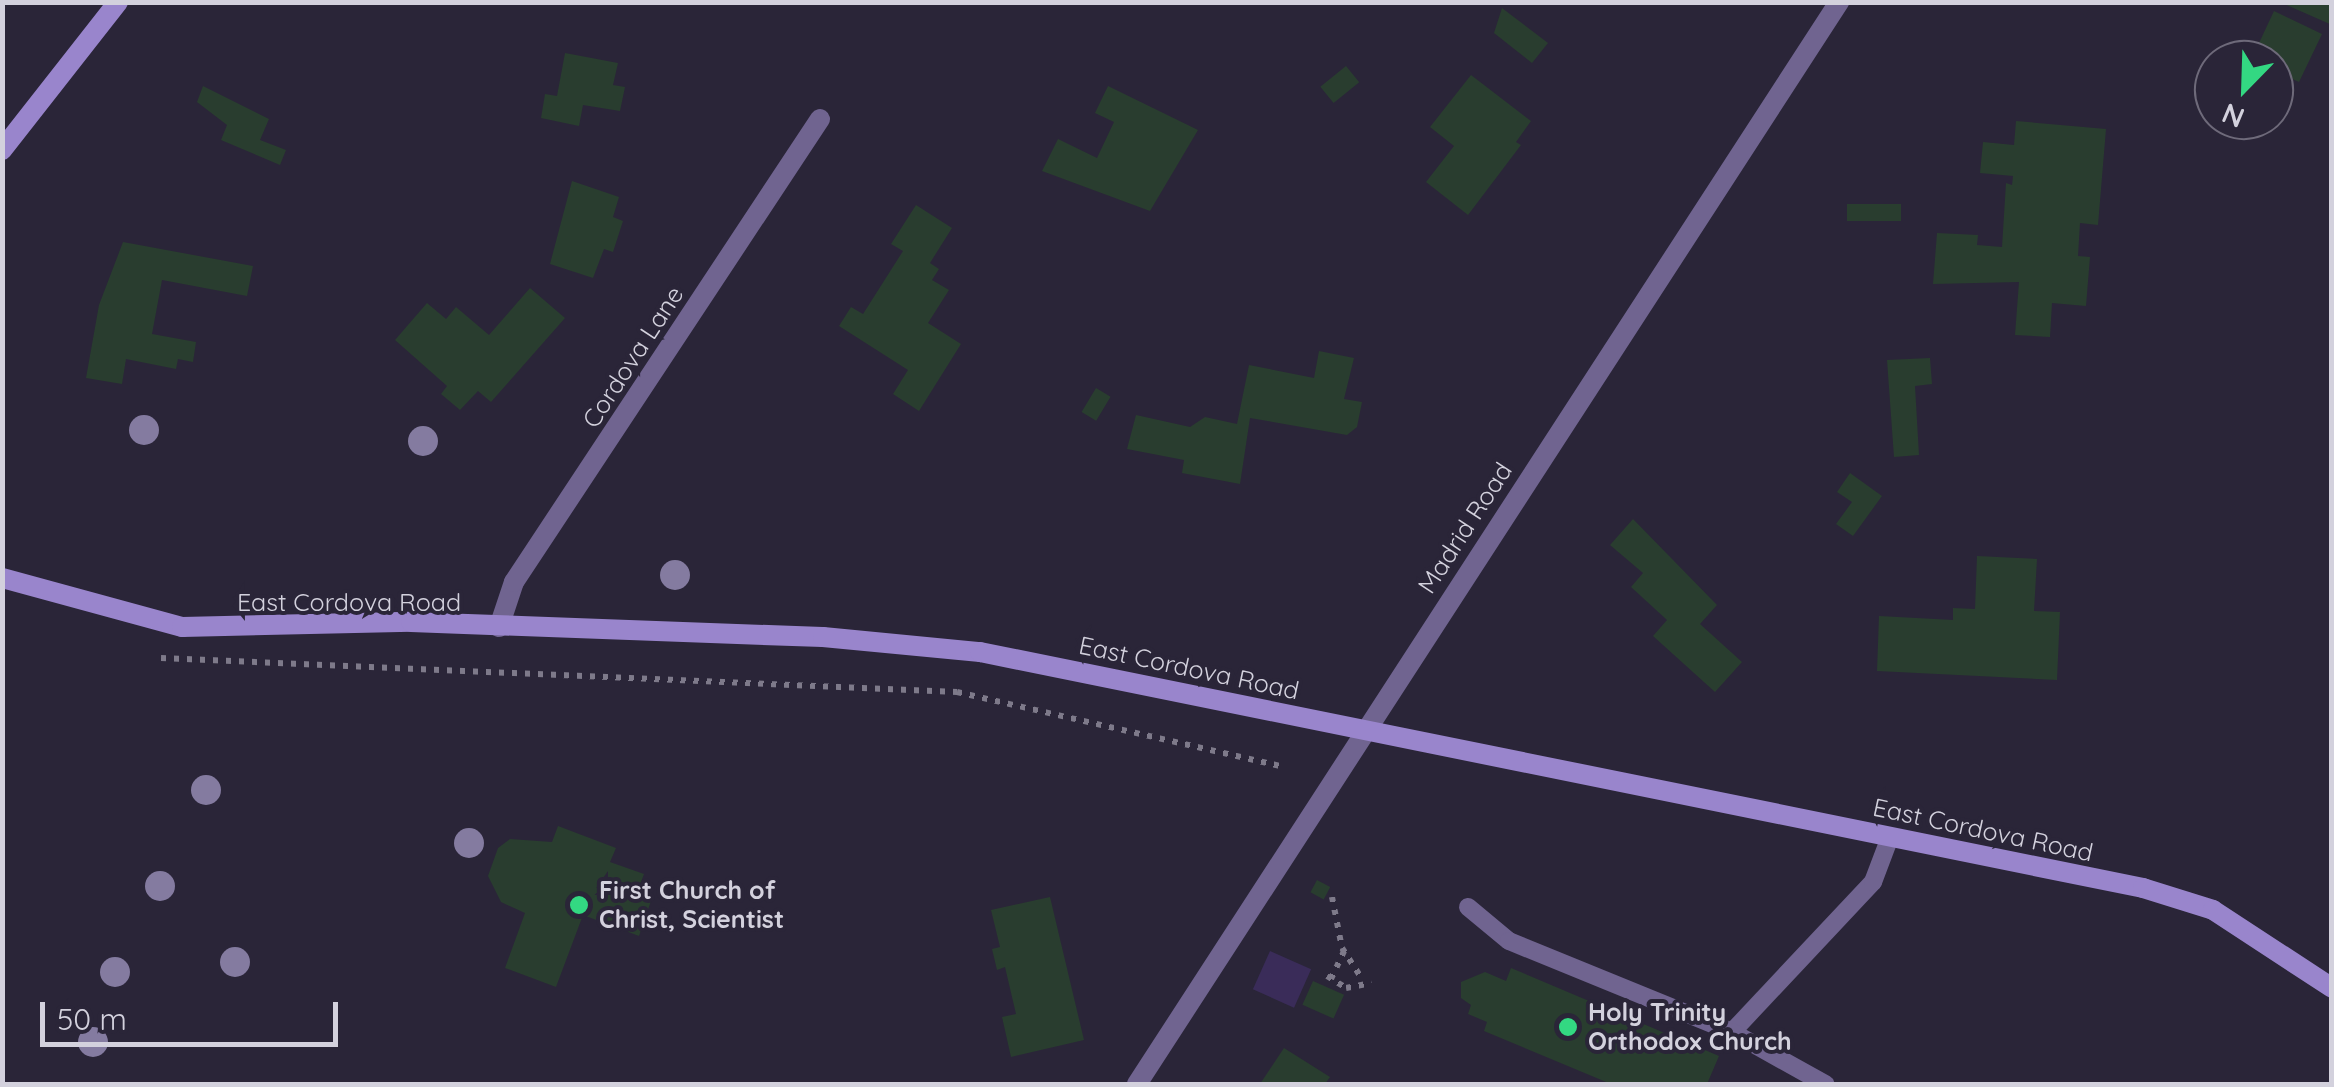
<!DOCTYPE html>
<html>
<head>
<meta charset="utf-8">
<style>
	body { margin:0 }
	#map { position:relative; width:2334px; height:1087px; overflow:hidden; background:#2a2538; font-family:Quicksand,sans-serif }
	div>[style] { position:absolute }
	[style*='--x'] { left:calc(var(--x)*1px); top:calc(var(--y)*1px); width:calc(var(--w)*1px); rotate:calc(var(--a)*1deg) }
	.green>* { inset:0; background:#3a2c59; transform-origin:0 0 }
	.building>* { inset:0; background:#293d2f; transform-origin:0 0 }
	.path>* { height:6px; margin-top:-3px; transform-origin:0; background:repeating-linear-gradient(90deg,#7e7a8a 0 5px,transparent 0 13px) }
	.lane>* { height:18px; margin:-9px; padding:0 9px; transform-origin:9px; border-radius:9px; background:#706490 }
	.street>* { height:20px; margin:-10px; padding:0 10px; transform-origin:10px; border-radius:10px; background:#706490 }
	.secondary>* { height:20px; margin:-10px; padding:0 10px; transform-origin:10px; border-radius:10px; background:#9985cc }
	.trees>* { width:30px; height:30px; margin:-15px; border-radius:50%; background:#847ba0 }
	.dots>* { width:28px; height:28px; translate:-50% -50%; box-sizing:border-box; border:5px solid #2a2538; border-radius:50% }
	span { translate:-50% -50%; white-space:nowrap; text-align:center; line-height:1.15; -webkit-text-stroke:8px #2a2538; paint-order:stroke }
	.street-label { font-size:25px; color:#d3d1dd }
	.poi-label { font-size:25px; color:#d3d1dd; font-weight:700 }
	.left { translate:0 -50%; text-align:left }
	.frame { position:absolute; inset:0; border:5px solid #d3d1dd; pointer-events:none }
	.north { position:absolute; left:2194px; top:40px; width:100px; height:100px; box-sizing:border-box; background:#2a2538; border:2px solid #6e6a7a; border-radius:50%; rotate:203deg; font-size:28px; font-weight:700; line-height:40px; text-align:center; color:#d3d1dd }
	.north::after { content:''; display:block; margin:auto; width:35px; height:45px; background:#33d882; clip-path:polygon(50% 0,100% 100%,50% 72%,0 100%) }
	.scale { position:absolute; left:40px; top:1002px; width:298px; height:45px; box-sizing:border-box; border:5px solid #d3d1dd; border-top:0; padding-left:12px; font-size:30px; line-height:35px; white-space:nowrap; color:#d3d1dd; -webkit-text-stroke:8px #2a2538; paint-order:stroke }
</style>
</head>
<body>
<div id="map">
	<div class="green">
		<i style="left:1270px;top:951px;width:45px;height:42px;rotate:24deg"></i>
	</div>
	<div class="building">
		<i style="clip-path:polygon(2280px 2px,2332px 2px,2332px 25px)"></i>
		<i style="clip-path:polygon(1502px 8px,1548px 43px,1532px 63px,1494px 33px)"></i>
		<i style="clip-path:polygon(2274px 11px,2322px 34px,2299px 82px,2274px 71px,2274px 60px,2251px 60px)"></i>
		<i style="clip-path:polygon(565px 53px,618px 63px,613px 85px,625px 87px,620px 111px,583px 105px,579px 126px,541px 118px,545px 94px,557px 96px)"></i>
		<i style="left:1346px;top:66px;width:21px;height:33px;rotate:51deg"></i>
		<i style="clip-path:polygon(1471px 75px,1531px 121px,1516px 142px,1521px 145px,1468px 215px,1426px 182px,1454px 146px,1430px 127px)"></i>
		<i style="clip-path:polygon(203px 86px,269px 119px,260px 140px,286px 150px,280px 165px,221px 140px,227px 125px,197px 102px)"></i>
		<i style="clip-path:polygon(1108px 86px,1198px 130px,1150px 211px,1042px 171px,1058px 139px,1097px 158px,1114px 122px,1095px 113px)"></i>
		<i style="clip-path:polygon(2016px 121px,2106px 129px,2098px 225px,2080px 223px,2078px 256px,2090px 257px,2086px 306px,2052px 303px,2050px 337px,2015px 335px,2019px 282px,1933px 284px,1937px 233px,1978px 235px,1977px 245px,2002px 247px,2006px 183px,2012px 185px,2013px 176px,1980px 173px,1983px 142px,2014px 145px)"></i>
		<i style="clip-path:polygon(572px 181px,619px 197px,613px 217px,623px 221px,613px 252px,604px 249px,593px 278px,550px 264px)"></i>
		<i style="left:1847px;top:204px;width:54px;height:17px"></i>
		<i style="clip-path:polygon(916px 205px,952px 228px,930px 263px,939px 269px,932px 280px,949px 290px,928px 323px,961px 344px,919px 411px,893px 394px,908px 370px,839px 326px,851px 307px,863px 314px,903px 251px,891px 244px)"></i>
		<i style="clip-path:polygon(123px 242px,253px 266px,247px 296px,162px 280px,152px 334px,196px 342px,193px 362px,178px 359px,176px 369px,126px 359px,122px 384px,86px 378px,99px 305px)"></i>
		<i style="clip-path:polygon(530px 288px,565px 318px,491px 402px,478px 391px,460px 410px,441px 394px,447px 386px,395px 340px,427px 303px,446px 319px,456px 307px,489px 335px)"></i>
		<i style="clip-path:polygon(1319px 351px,1354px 358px,1344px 399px,1362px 402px,1357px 427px,1347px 435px,1250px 418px,1240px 484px,1182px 473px,1184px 460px,1127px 449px,1136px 415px,1190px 427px,1205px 417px,1237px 424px,1249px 365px,1314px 378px)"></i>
		<i style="clip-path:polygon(1930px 358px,1932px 384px,1915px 386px,1919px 455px,1894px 457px,1887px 360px)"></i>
		<i style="left:1096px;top:388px;width:17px;height:28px;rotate:31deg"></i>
		<i style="clip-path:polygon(1850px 473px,1882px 496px,1853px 536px,1836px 524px,1852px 502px,1837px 492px)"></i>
		<i style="clip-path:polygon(1633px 519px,1717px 605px,1700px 624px,1742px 662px,1715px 692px,1653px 636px,1667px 620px,1631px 587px,1643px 573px,1610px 545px)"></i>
		<i style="clip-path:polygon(1977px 556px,2037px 559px,2034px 611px,2060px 612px,2057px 680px,1877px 671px,1879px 616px,1953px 620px,1953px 608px,1975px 609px)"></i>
		<i style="clip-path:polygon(558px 826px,616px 848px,610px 862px,644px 874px,637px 893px,652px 898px,639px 936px,583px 915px,556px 987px,505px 968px,525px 913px,501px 902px,488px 876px,498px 848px,510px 839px,552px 842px)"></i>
		<i style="left:1317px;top:880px;width:15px;height:14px;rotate:28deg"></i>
		<i style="clip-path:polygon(1050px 897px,1084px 1040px,1011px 1057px,1002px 1017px,1016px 1014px,1005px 967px,997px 970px,992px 949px,1000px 947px,991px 910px)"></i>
		<i style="clip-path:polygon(1511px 968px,1719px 1056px,1707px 1084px,1611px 1084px,1484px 1031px,1487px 1022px,1468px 1014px,1471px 1005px,1461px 998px,1461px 982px,1485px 972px,1506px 981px)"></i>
		<i style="left:1313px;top:981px;width:34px;height:26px;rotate:24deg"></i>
		<i style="clip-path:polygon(1284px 1048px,1330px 1077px,1325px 1084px,1260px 1084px)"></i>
	</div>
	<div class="path">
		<i style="--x:161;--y:658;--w:797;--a:2.45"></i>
		<i style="--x:957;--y:692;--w:336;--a:12.9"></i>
		<i style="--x:1332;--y:897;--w:52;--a:78.9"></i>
		<i style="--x:1342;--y:948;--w:38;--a:57"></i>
		<i style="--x:1327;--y:976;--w:22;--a:32"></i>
		<i style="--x:1346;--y:988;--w:26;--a:-11"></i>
		<i style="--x:1331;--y:979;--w:31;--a:-65"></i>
	</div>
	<div class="lane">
		<i style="--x:1468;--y:907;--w:53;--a:39.7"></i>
		<i style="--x:1509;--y:941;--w:241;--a:22.2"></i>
		<i style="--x:1732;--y:1032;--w:206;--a:-46.8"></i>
		<i style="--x:1873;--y:882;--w:48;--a:-69.3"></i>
		<i style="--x:1732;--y:1032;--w:107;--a:29.2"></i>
	</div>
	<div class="street">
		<i style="--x:499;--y:627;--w:47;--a:-71.6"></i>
		<i style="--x:514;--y:582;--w:555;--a:-56.54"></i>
		<i style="--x:1137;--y:1084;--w:1290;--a:-57.02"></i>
	</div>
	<div class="secondary">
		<i style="--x:2;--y:150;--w:188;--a:-51.9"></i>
		<i style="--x:2;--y:578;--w:187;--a:15.2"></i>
		<i style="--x:182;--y:627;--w:229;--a:-1.3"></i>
		<i style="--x:411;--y:622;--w:412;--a:2.1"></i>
		<i style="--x:823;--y:637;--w:158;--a:5.5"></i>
		<i style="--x:980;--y:652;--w:1187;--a:11.47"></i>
		<i style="--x:2143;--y:888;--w:73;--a:17.4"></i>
		<i style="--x:2213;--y:910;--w:142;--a:33.2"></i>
	</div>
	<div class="trees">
		<i style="left:144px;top:430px"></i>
		<i style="left:423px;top:441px"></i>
		<i style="left:675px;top:575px"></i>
		<i style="left:206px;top:790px"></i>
		<i style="left:469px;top:843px"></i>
		<i style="left:160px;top:886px"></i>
		<i style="left:235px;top:962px"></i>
		<i style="left:115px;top:972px"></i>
		<i style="left:93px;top:1042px"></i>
	</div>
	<div class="dots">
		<i style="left:579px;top:905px;background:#33d882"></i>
		<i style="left:1568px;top:1027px;background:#33d882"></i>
	</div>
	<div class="street-label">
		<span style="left:633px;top:357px;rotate:-57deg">Cordova Lane</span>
		<span style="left:1465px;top:528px;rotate:-57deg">Madrid Road</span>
		<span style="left:349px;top:602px">East Cordova Road</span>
		<span style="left:1189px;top:668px;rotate:12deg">East Cordova Road</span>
		<span style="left:1983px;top:830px;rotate:12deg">East Cordova Road</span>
	</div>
	<div class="poi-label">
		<span class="left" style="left:599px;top:905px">First Church of<br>Christ, Scientist</span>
		<span class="left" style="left:1588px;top:1027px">Holy Trinity<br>Orthodox Church</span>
	</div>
	<div class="frame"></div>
	<div class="north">N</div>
	<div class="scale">50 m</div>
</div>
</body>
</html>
